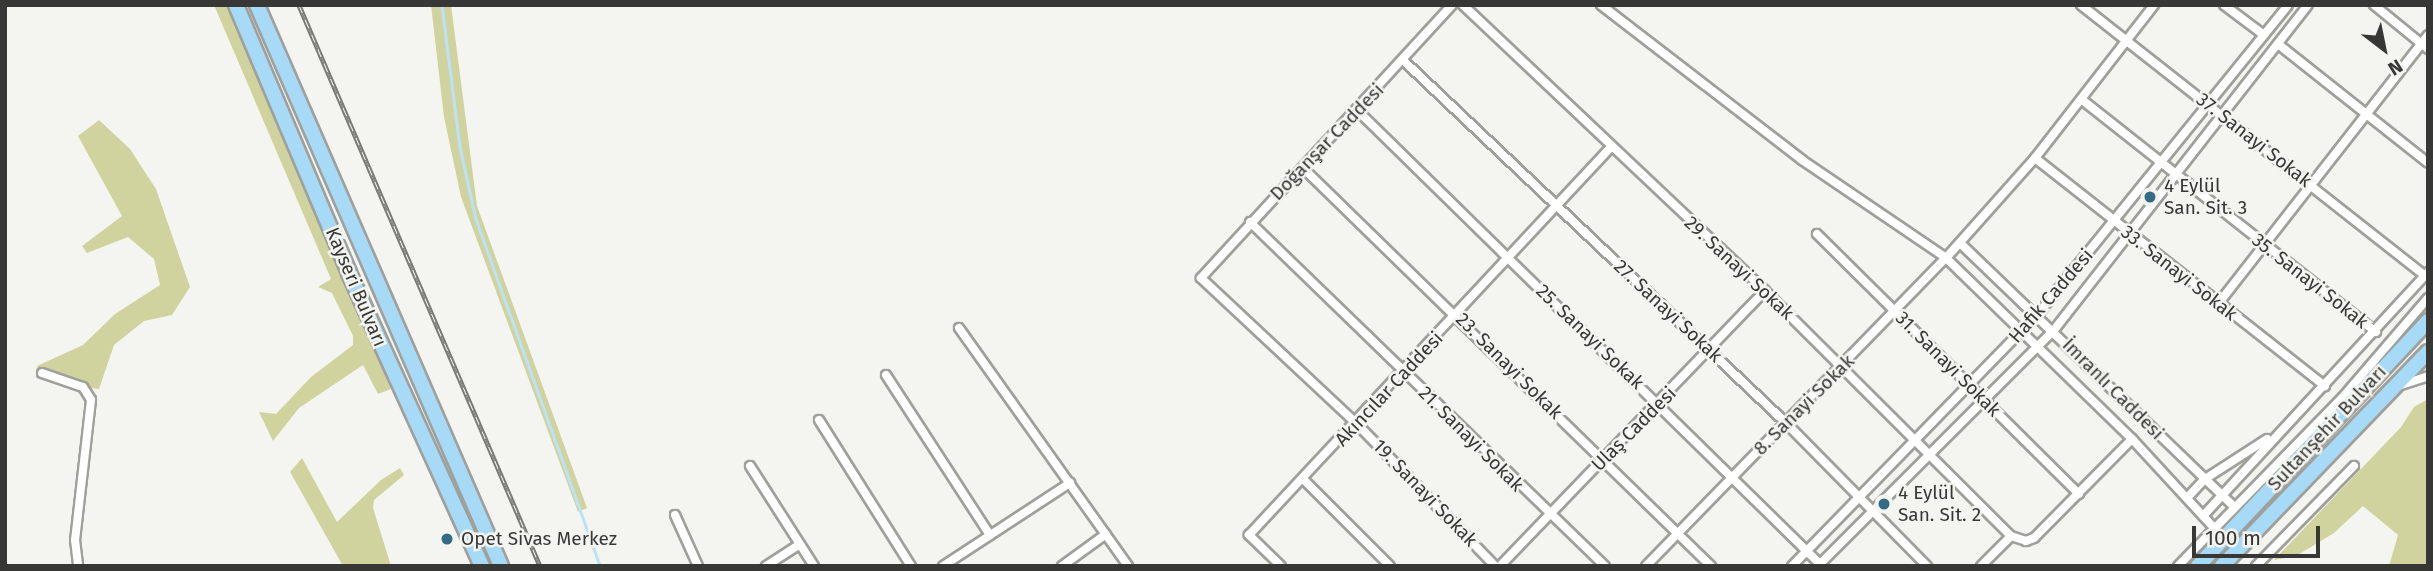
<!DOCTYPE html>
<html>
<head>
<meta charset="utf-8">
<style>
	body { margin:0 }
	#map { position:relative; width:2433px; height:571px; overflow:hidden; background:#f4f5f0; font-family:"Fira Sans",sans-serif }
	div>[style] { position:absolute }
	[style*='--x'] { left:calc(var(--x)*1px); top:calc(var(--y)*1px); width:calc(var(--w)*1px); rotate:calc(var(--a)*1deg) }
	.green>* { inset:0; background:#d1d39e }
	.stream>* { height:2.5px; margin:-1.25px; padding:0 1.25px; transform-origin:1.25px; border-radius:1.25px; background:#bce2f7 }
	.roads { filter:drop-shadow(2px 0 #9fa09b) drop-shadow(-2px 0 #9fa09b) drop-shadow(0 2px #9fa09b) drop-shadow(0 -2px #9fa09b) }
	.street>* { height:8px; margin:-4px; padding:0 4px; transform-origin:4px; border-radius:4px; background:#fff }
	.highway>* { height:14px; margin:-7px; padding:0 7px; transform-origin:7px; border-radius:7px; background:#a7daf6 }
	.rail>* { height:5px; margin-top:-2.5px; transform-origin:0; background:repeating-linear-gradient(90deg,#f4f5f0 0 8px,#797976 0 16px); box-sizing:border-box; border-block:2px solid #797976 }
	.dots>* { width:19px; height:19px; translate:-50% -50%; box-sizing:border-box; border:4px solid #f4f5f0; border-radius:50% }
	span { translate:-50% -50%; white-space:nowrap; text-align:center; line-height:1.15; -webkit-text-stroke:5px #f4f5f0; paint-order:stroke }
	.street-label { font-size:19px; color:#373735 }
	.poi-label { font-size:19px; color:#373735 }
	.left { translate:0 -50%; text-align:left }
	.frame { position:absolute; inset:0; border:7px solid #373735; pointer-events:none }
	.north { position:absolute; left:2349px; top:14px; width:70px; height:70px; -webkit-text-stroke:5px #f4f5f0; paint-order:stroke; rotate:148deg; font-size:19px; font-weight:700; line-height:28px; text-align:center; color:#373735 }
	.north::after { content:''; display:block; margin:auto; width:24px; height:32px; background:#373735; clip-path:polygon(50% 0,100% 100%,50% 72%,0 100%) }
	.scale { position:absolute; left:2192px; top:526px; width:128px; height:32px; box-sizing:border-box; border:4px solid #373735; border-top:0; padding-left:9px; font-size:21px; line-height:24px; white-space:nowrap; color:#373735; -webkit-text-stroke:5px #f4f5f0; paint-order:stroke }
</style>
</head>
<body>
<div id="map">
	<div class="green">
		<i style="clip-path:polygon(214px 5px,229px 5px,391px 389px,378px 394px,363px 365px,299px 408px,273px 441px,259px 412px,276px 414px,311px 377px,353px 345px,353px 336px,332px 293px,318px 287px,331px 279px)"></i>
		<i style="clip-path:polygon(431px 5px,451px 5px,477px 206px,587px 508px,578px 512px,461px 197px,444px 117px)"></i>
		<i style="clip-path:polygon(99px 120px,130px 149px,156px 189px,190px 287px,172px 315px,144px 321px,114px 345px,99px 389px,60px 384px,44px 379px,37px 366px,83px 345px,115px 314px,160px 285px,154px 259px,128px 237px,87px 253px,82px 246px,122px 216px,78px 136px)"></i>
		<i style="clip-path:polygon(2428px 399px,2428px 566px,2389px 566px,2398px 535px,2363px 506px,2334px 533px,2296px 556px,2274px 560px,2401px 427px,2414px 407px)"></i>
		<i style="clip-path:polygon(302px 458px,337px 522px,381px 480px,400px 468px,404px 475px,374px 500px,373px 508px,391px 566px,343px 566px,290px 472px)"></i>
	</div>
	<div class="stream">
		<i style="--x:442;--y:5;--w:143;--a:82.8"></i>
		<i style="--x:460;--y:147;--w:74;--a:77.5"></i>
		<i style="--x:476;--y:219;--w:368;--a:70.3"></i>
	</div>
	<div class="roads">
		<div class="street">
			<i style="--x:1452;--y:5;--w:371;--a:132.6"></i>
			<i style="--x:1201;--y:278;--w:212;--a:43.1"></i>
			<i style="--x:1356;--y:423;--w:199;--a:45.8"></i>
			<i style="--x:1463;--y:5;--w:416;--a:43.4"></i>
			<i style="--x:1765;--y:291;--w:347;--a:44.9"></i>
			<i style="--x:1601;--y:5;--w:254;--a:37.6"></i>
			<i style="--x:1802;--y:160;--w:174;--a:34.2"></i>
			<i style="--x:1946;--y:258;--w:260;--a:44.2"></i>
			<i style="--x:2132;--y:439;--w:121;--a:47.3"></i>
			<i style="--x:2081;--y:5;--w:438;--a:38.2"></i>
			<i style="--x:2224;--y:5;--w:50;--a:36.9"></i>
			<i style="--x:2374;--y:5;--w:70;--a:39.2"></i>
			<i style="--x:2278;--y:44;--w:191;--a:38.4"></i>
			<i style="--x:1404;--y:61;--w:526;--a:43.46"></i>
			<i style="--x:1786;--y:423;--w:201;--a:45.4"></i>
			<i style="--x:2081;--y:99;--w:376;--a:38.3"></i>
			<i style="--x:1357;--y:110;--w:651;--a:44.44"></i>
			<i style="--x:2035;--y:158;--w:369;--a:38.2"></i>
			<i style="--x:1304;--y:169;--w:569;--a:44.29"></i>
			<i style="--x:1250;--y:222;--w:494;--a:44.1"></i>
			<i style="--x:1817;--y:234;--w:369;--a:44.8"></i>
			<i style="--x:1960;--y:243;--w:380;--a:43.9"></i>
			<i style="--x:2218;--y:304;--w:341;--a:-52"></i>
			<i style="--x:959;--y:328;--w:292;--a:54.6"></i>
			<i style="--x:42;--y:373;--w:43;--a:18.9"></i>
			<i style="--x:83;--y:387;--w:15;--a:58"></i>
			<i style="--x:91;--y:400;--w:141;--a:96.5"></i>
			<i style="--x:75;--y:540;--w:26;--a:83"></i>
			<i style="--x:886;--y:375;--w:191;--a:57"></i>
			<i style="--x:2398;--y:386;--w:32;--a:-18"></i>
			<i style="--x:819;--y:420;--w:173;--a:57.8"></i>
			<i style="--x:750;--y:466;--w:119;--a:57.4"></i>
			<i style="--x:1303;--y:479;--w:123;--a:45"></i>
			<i style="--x:2187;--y:498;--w:26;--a:-47"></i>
			<i style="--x:2205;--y:479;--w:74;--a:-32.8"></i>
			<i style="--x:675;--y:515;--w:56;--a:65.7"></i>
			<i style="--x:2203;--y:516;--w:332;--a:-47.3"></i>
			<i style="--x:766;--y:566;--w:40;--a:-32.9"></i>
			<i style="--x:943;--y:566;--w:152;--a:-33.2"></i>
			<i style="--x:1062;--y:566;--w:54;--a:-36"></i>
			<i style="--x:1281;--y:566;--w:45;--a:-135.9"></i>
			<i style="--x:1249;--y:535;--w:531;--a:-46.99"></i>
			<i style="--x:1500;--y:566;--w:382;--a:-46.1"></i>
			<i style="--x:1646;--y:566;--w:430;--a:-45.8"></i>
			<i style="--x:1946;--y:258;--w:134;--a:-48.3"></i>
			<i style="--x:2035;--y:158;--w:194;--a:-52.1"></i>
			<i style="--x:1792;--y:566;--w:352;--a:-45.7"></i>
			<i style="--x:2038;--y:314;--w:397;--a:-51"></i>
			<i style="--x:1818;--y:566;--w:334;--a:-45"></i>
			<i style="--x:2054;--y:330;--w:412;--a:-52"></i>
			<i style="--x:1981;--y:566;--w:42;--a:-45"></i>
			<i style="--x:2011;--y:536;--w:16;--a:18"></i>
			<i style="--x:2026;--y:541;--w:9;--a:-21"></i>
			<i style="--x:2034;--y:538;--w:139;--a:-45.3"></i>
			<i style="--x:2178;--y:566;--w:235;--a:-45.7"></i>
			<i style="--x:2342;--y:398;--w:132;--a:-49.3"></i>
			<i style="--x:2256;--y:566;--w:140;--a:-45.6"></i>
		</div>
		<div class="highway">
			<i style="--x:236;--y:5;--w:291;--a:67.1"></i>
			<i style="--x:349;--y:273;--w:322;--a:65.6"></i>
			<i style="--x:257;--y:5;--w:612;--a:66.49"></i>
			<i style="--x:2198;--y:566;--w:336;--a:-46.8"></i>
			<i style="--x:2222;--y:566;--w:297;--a:-46.1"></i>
		</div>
	</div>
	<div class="rail">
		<i style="--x:299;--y:5;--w:611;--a:66.75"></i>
	</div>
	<div class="dots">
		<i style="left:2150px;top:197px;background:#336a85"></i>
		<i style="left:1884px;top:504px;background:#336a85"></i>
		<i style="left:447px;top:539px;background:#336a85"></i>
	</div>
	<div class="street-label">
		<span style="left:2254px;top:140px;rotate:38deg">37. Sanayi Sokak</span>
		<span style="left:1327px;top:142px;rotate:-46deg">Doğanşar Caddesi</span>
		<span style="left:1739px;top:268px;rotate:43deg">29. Sanayi Sokak</span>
		<span style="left:2179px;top:273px;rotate:38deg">33. Sanayi Sokak</span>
		<span style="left:2310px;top:281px;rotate:38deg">35. Sanayi Sokak</span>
		<span style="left:356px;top:287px;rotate:67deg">Kayseri Bulvarı</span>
		<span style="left:2051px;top:296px;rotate:-49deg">Hafik Caddesi</span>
		<span style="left:1668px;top:311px;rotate:43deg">27. Sanayi Sokak</span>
		<span style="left:1590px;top:337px;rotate:44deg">25. Sanayi Sokak</span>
		<span style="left:1948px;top:364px;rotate:45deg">31. Sanayi Sokak</span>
		<span style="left:1509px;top:366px;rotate:45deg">23. Sanayi Sokak</span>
		<span style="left:1389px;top:389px;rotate:-47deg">Akıncılar Caddesi</span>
		<span style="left:2113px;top:389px;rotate:45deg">İmranlı Caddesi</span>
		<span style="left:1804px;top:405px;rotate:-45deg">8. Sanayi Sokak</span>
		<span style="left:2327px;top:428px;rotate:-47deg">Sultanşehir Bulvarı</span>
		<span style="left:1634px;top:429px;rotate:-45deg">Ulaş Caddesi</span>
		<span style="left:1471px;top:439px;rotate:45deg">21. Sanayi Sokak</span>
		<span style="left:1425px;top:493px;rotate:46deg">19. Sanayi Sokak</span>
	</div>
	<div class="poi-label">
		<span class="left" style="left:2164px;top:197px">4 Eylül<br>San. Sit. 3</span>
		<span class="left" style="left:1898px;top:504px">4 Eylül<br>San. Sit. 2</span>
		<span class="left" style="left:461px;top:539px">Opet Sivas Merkez</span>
	</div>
	<div class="frame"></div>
	<div class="north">N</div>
	<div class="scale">100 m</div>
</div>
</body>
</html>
